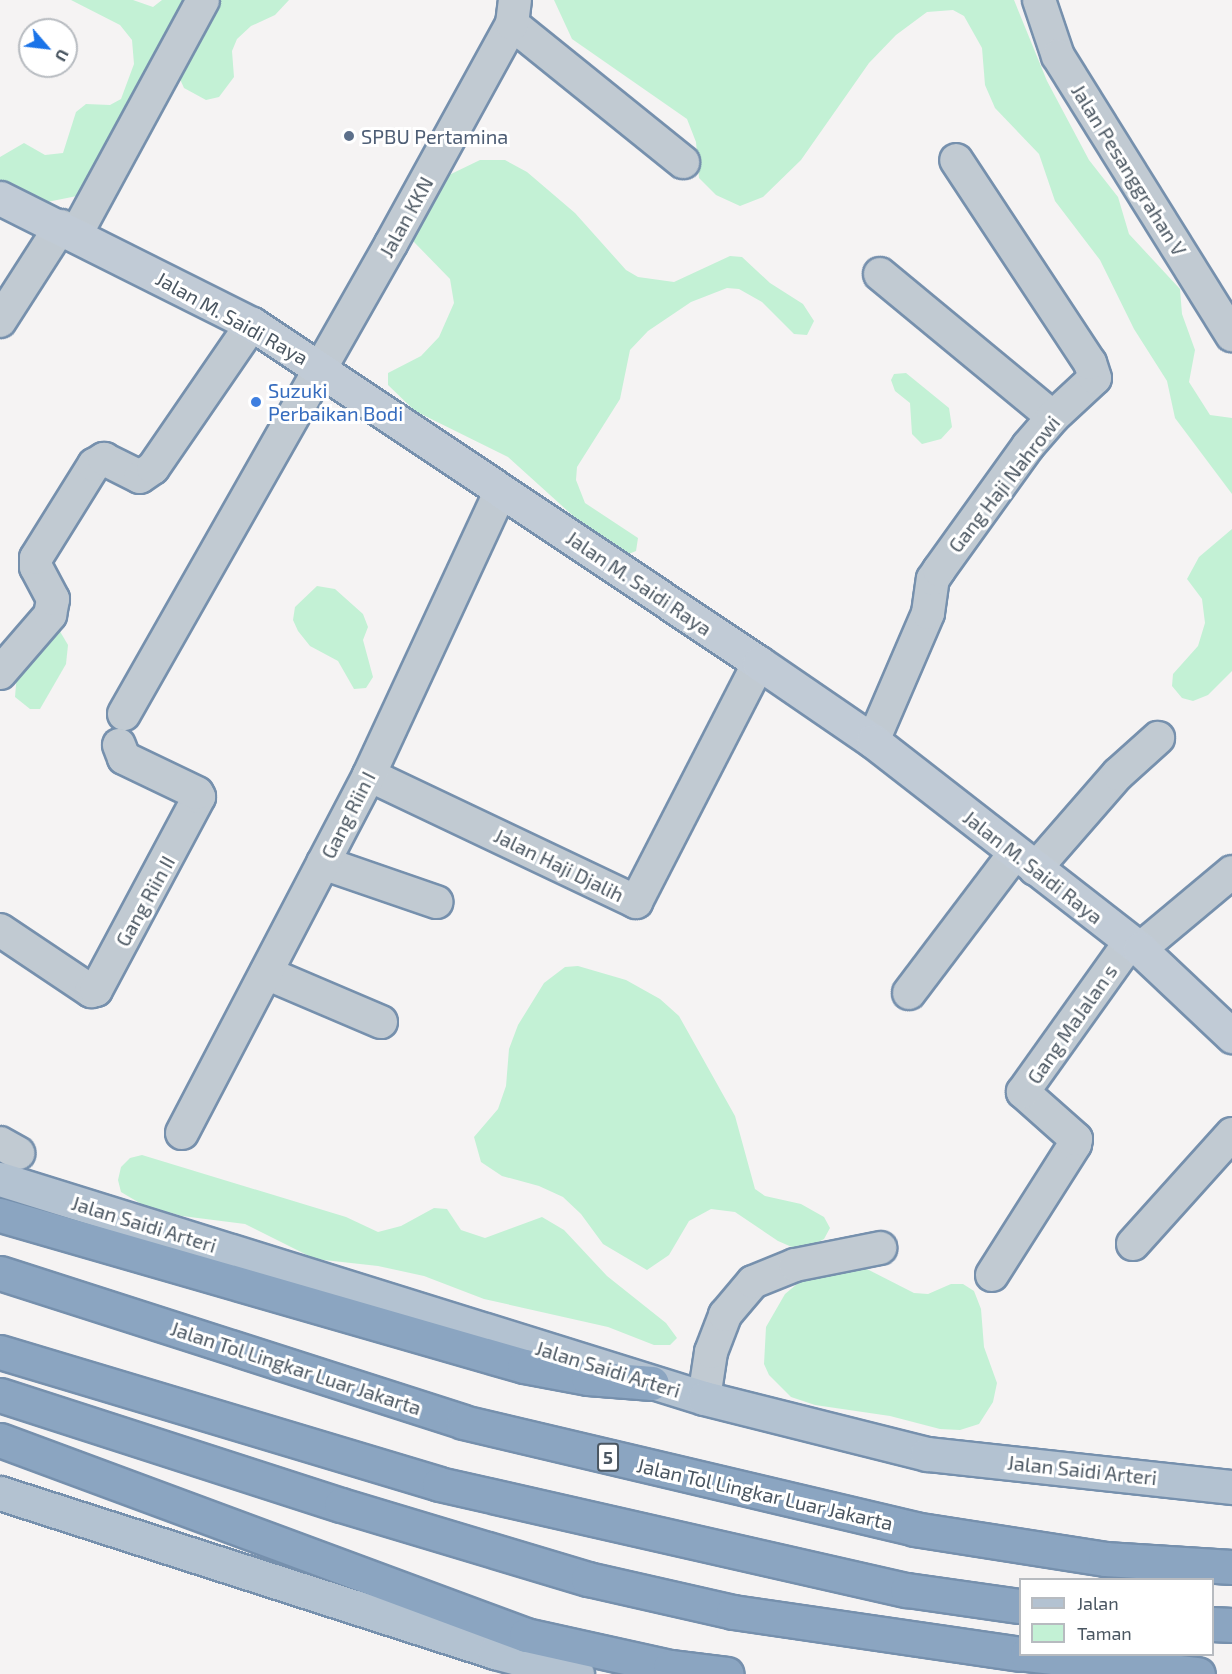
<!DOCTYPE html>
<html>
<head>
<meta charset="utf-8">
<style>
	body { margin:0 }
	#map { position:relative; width:1232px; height:1674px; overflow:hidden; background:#f5f3f3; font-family:"Exo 2",sans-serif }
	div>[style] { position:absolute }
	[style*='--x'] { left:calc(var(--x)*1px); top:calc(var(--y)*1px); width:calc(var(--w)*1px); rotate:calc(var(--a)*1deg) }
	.green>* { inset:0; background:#c3f1d5 }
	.roads { filter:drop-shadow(2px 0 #7690ad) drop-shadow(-2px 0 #7690ad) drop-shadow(0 2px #7690ad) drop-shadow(0 -2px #7690ad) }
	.street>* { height:32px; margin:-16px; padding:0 16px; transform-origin:16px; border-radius:16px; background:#c1cad2 }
	.secondary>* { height:33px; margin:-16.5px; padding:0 16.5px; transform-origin:16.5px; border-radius:16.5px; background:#c1cbd6 }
	.primary>* { height:33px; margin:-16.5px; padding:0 16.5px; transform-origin:16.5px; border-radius:16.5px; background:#b3c2d1 }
	.highway>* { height:33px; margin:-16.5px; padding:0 16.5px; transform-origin:16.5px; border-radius:16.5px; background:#8ba5c1 }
	.dots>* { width:16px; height:16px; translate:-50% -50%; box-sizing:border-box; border:3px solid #fff; border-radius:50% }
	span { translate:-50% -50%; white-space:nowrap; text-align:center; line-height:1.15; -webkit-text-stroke:6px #fff; paint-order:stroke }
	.shield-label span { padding:2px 4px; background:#fff; border:2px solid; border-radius:4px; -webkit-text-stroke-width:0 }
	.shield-label { font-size:18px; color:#4a5661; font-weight:700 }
	.service-label { font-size:20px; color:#4e5e75 }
	.left { translate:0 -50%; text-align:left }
	.street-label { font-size:20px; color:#4a5661 }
	.shop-label { font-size:20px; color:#366cbe }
	.legend { position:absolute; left:1019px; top:1578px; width:195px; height:78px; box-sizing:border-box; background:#fff; border:2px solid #b7bbc0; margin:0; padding:8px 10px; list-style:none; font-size:18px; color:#4a5661 }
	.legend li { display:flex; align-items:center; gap:12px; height:30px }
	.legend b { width:30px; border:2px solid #b7bbc0 }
	.north { position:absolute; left:18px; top:18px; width:60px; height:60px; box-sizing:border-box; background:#fff; border:2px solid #b7bbc0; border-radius:50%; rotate:118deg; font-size:16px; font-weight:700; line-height:24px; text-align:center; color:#4a5661 }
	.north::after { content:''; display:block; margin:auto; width:21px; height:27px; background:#1a73e8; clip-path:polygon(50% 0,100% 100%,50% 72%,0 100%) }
</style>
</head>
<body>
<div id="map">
	<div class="green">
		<i style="clip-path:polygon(71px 0,133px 0,153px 7px,162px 0,192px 0,87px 194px,42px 203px,0 186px,0 157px,24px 143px,45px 155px,63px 153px,76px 112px,86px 104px,110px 105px,121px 99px,134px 64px,132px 40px,120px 25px)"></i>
		<i style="clip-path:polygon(213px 0,289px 0,275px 15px,251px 26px,237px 39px,232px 51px,234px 77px,219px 97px,206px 100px,184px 88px,179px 77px)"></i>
		<i style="clip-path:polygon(554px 0,1014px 0,1047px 81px,1089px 160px,1118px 197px,1129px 234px,1180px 289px,1182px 314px,1195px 350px,1189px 382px,1210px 415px,1232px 418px,1232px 494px,1175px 418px,1167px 381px,1134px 329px,1100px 260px,1055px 201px,1039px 154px,995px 108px,985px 85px,982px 48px,964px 16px,953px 10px,927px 12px,896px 35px,869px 63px,801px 160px,763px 197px,740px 206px,716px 195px,699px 178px,696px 142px,687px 119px,572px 39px)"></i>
		<i style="clip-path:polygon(480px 160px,505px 160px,527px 172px,575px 213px,626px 270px,638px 277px,674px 282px,730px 256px,742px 257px,770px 283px,803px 304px,814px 321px,807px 335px,794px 334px,762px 302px,739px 289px,727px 288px,691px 302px,648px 331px,630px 350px,620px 399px,577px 467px,576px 480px,585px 503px,638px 538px,636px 551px,624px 556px,612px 551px,508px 457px,415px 411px,388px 385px,388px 373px,421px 356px,439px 337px,454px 303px,450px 279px,414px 242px,413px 228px,447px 176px)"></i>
		<i style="clip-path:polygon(906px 373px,949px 408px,952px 427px,941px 439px,922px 444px,912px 434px,910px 403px,895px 391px,891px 380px,894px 374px)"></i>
		<i style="clip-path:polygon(1232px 529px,1232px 671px,1208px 695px,1193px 701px,1182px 698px,1172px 686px,1173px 674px,1198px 646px,1205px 623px,1202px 599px,1187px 579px,1199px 557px)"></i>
		<i style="clip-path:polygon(317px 586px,335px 589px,363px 614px,368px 627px,363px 640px,373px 677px,366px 688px,354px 689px,338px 661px,310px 646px,298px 631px,293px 620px,295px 607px)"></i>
		<i style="clip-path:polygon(58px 628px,68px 645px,66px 664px,40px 709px,30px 709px,15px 697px,17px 673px)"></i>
		<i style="clip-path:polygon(578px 966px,626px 980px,660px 999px,679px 1016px,735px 1116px,755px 1189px,765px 1196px,801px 1204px,824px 1217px,830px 1228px,824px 1239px,801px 1251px,778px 1241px,735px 1212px,711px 1209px,689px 1221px,669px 1255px,647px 1270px,603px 1244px,581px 1214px,563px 1197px,539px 1186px,502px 1176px,481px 1162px,474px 1137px,498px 1109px,506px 1086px,509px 1049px,518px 1025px,544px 983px,565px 967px)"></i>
		<i style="clip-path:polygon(142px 1155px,346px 1217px,378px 1232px,401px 1226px,434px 1208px,447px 1209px,461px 1230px,485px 1238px,542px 1217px,564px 1230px,607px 1276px,666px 1323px,677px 1338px,670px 1345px,654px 1345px,608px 1327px,484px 1299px,424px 1276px,378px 1266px,315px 1259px,245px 1224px,182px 1216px,143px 1205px,121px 1192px,118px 1180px,121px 1167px,130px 1158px)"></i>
		<i style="clip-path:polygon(863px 1267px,914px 1293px,928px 1294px,951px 1284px,963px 1284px,974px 1291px,981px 1309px,984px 1347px,997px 1383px,993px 1402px,979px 1424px,960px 1430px,940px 1429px,890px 1416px,815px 1405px,791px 1397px,769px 1375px,764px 1364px,766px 1327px,785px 1294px,809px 1274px)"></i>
	</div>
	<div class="roads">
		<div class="street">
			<i style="--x:1039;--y:0;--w:59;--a:71.3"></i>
			<i style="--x:1058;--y:56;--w:329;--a:58.1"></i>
			<i style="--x:512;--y:24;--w:220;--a:38.9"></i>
			<i style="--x:76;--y:234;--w:266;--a:-61.5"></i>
			<i style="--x:880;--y:274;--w:224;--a:39.6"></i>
			<i style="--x:0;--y:321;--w:113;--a:-57.3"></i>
			<i style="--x:0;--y:673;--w:77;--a:-49.2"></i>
			<i style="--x:50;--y:615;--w:16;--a:-79"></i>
			<i style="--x:53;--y:599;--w:36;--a:-118"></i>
			<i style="--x:36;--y:567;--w:9;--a:-90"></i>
			<i style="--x:36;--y:558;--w:110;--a:-58.1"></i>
			<i style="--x:94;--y:465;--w:12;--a:-31"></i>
			<i style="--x:104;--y:459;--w:40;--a:26.6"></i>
			<i style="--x:140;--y:477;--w:16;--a:-35"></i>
			<i style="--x:153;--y:468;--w:175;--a:-55.5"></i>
			<i style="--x:124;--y:714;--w:541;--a:-60.4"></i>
			<i style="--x:391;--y:244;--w:251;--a:-61.2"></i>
			<i style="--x:512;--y:24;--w:24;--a:-83"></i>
			<i style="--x:873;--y:741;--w:139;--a:-66.7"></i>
			<i style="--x:928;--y:613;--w:34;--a:-82"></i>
			<i style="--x:933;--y:579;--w:11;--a:-56"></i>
			<i style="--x:939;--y:570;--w:153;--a:-54.3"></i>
			<i style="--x:1028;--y:446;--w:38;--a:-49"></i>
			<i style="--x:1053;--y:417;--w:57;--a:-42.9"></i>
			<i style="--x:1095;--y:378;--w:16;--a:-108"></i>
			<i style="--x:1090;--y:363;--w:243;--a:-123.4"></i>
			<i style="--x:369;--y:775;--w:296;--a:25.4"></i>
			<i style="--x:636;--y:902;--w:269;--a:-62.8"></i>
			<i style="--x:323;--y:863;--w:120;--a:19"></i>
			<i style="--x:1035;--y:869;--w:126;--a:-48.9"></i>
			<i style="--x:1118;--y:774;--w:54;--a:-42"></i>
			<i style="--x:0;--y:930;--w:110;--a:33.8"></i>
			<i style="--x:91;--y:991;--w:5;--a:-11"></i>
			<i style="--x:96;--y:990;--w:219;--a:-61.9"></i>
			<i style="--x:199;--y:797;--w:4;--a:-117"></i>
			<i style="--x:197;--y:793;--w:81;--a:-154.4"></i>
			<i style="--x:124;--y:758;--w:14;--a:-111"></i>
			<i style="--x:1140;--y:949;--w:120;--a:-39.9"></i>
			<i style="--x:266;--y:973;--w:125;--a:23.1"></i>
			<i style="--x:909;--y:993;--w:176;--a:-52.9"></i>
			<i style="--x:182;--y:1133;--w:404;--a:-62.4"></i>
			<i style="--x:369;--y:775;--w:313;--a:-65.1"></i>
			<i style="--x:0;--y:1143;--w:21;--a:29"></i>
			<i style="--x:1133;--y:1244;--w:148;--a:-48"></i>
			<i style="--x:992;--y:1275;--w:155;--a:-57.6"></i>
			<i style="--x:1075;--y:1144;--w:5;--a:-79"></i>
			<i style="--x:1076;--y:1139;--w:71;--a:-138.4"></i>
			<i style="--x:1023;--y:1092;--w:184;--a:-54.5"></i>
			<i style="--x:704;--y:1398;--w:47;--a:-81.3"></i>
			<i style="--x:711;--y:1352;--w:40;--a:-69"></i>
			<i style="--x:725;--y:1315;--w:43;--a:-49.7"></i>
			<i style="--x:753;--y:1282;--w:45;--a:-22"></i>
			<i style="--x:795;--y:1265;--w:87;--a:-11.3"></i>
		</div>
		<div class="secondary">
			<i style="--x:0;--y:198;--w:282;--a:26.6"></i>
			<i style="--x:252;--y:324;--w:610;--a:33.77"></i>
			<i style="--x:759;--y:663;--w:138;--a:34.4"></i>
			<i style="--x:873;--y:741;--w:338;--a:37.9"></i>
			<i style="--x:1140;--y:949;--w:127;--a:43.4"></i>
		</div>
		<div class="primary">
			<i style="--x:0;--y:1179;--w:737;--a:17.28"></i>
			<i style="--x:704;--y:1398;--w:230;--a:14.1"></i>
			<i style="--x:927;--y:1454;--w:307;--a:6.2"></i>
			<i style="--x:0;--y:1493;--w:520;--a:17.81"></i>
			<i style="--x:495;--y:1652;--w:85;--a:15"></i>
		</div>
		<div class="highway">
			<i style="--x:0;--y:1215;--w:545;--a:16.08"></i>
			<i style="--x:524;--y:1366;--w:65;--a:10.6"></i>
			<i style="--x:588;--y:1378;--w:64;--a:4.5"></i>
			<i style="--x:0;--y:1273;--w:486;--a:17.8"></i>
			<i style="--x:463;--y:1422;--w:464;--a:13.3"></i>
			<i style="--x:914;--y:1529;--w:193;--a:8.9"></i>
			<i style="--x:1105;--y:1559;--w:127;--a:3.6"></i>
			<i style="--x:0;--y:1352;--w:458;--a:16.7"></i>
			<i style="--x:439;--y:1484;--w:480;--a:12.8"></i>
			<i style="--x:907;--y:1590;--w:114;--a:8.1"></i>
			<i style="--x:0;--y:1395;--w:358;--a:17.9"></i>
			<i style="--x:341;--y:1505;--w:258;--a:16.7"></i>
			<i style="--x:588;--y:1579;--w:149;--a:12.8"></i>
			<i style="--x:733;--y:1612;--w:290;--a:8.3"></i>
			<i style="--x:0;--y:1440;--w:561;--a:20.34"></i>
			<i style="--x:526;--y:1635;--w:148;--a:12.5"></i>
			<i style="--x:670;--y:1667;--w:57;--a:7"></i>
			<i style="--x:1212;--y:1624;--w:20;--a:3"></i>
			<i style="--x:1027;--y:1654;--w:172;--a:6.7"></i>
		</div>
	</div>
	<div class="dots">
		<i style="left:349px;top:136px;background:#5c6f8a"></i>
		<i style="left:256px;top:402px;background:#3f7fe0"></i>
	</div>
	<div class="shield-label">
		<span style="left:608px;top:1457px">5</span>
	</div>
	<div class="service-label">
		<span class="left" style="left:361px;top:136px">SPBU Pertamina</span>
	</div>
	<div class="street-label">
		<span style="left:1129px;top:170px;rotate:58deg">Jalan Pesanggrahan V</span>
		<span style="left:406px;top:217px;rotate:-61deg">Jalan KKN</span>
		<span style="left:232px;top:318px;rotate:29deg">Jalan M. Saidi Raya</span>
		<span style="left:1004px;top:484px;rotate:-52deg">Gang Haji Nahrowi</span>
		<span style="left:639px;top:583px;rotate:34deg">Jalan M. Saidi Raya</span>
		<span style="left:348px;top:815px;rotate:-63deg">Gang Riin I</span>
		<span style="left:559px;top:865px;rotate:26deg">Jalan Haji Djalih</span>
		<span style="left:1033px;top:867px;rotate:38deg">Jalan M. Saidi Raya</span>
		<span style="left:145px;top:901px;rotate:-61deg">Gang Riin II</span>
		<span style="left:1072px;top:1024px;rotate:-55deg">Gang MaJalan s</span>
		<span style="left:144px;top:1224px;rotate:17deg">Jalan Saidi Arteri</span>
		<span style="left:296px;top:1368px;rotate:18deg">Jalan Tol Lingkar Luar Jakarta</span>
		<span style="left:608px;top:1369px;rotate:17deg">Jalan Saidi Arteri</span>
		<span style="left:1082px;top:1470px;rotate:6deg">Jalan Saidi Arteri</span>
		<span style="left:765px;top:1494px;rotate:13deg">Jalan Tol Lingkar Luar Jakarta</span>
	</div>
	<div class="shop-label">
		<span class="left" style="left:268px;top:402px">Suzuki<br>Perbaikan Bodi</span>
	</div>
	<ul class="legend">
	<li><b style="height:8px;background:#b3c2d1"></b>Jalan</li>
	<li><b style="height:16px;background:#c3f1d5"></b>Taman</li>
	</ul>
	<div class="north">U</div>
</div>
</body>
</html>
